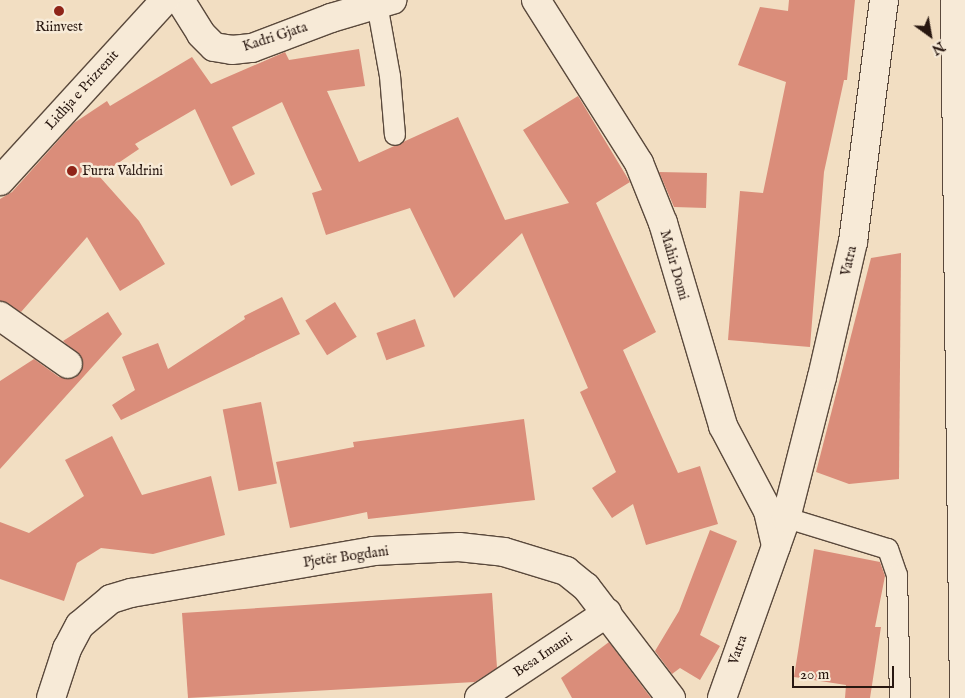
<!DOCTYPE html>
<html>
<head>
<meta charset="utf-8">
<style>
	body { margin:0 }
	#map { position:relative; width:965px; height:698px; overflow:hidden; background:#f2dec2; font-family:"IM FELL English",serif }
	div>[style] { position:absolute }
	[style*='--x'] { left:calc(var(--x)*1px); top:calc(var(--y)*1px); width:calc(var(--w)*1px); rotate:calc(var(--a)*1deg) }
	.building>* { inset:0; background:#da8d7a; transform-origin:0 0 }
	.roads { filter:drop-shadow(1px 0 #5a493c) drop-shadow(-1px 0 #5a493c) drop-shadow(0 1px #5a493c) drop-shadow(0 -1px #5a493c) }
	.service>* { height:20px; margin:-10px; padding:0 10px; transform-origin:10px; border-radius:10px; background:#f7ead7 }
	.minor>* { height:28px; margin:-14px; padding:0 14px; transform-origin:14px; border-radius:14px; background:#f7ead7 }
	.tertiary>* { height:28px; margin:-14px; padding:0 14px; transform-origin:14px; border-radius:14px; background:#f7ead7 }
	.secondary>* { height:28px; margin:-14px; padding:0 14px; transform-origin:14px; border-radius:14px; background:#f7ead7 }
	.dots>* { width:14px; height:14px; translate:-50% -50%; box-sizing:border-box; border:2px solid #f7ead7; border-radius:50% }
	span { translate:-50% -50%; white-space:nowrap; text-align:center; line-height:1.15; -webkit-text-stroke:5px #f7ead7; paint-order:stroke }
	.poi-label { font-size:14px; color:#281710 }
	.left { translate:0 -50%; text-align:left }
	.street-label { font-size:14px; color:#281710 }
	.north { position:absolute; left:905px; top:10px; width:50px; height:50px; -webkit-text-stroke:4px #f7ead7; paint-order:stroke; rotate:148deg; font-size:14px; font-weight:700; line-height:20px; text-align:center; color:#281710 }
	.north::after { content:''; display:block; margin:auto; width:18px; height:22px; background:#281710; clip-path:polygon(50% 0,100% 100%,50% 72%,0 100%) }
	.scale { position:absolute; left:792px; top:666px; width:102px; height:22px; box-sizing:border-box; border:2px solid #281710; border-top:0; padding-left:6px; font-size:15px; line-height:18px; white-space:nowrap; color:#281710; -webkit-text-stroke:4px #f7ead7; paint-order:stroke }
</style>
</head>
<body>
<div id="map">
	<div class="building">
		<i style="clip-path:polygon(789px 0,855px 0,847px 80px,844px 80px,824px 172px,810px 347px,728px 340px,740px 191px,763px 193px,786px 82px,738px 65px,760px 7px,788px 11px)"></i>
		<i style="clip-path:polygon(359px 49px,365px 86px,327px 91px,359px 162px,458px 117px,505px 220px,569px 203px,523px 130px,578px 96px,630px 182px,596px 203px,656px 332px,623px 350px,678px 473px,700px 466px,718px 524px,646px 545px,633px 504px,612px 518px,592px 488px,616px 472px,580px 392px,588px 388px,522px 233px,454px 298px,410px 208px,326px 235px,312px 193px,322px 190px,282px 102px,232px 127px,255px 174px,231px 186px,195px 109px,135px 144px,139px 149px,99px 176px,139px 221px,165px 264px,120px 291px,87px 237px,21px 312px,0 301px,0 199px,12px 192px,74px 123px,107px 101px,110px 106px,192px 57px,211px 84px,285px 52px,289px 60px)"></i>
		<i style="clip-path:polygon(659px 172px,707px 173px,706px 208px,674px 207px)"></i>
		<i style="clip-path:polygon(901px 253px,899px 479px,849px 484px,816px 472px,871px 258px)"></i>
		<i style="clip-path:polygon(282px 297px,300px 334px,121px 420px,112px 405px,135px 390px,122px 357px,158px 343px,168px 369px,245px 319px,244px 316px)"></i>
		<i style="left:335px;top:302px;width:41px;height:35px;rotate:58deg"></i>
		<i style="clip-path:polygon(108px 312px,122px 334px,0 469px,0 381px,34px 359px,59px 377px,75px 378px,83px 366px,82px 358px,63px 341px)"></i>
		<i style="left:415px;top:319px;width:29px;height:41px;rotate:70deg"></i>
		<i style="left:261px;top:402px;width:83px;height:39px;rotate:79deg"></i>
		<i style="clip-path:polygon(524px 419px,535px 500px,368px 519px,367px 512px,290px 528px,276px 462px,354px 447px,353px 442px)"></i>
		<i style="clip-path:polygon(112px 436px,142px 495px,211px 476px,225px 535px,153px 554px,101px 548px,77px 563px,64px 601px,0 579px,0 522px,29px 533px,84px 496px,65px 460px)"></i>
		<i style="clip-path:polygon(710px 530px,737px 541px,700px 635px,720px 646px,700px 680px,680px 668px,672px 674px,655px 651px,679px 611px)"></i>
		<i style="clip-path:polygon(814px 549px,880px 562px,885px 576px,875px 627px,881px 627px,870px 698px,845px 698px,846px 685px,794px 677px)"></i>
		<i style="clip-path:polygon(492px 593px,497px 668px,475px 682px,188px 698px,182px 613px)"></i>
		<i style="clip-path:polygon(609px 642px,651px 698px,572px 698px,561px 678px)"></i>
	</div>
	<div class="roads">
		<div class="service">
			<i style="--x:377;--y:4;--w:73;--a:79.8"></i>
			<i style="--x:390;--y:76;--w:59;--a:85.2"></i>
			<i style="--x:774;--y:514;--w:119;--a:17.1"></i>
			<i style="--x:888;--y:549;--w:28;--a:71"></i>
			<i style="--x:897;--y:575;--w:123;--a:88.6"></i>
		</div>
		<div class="minor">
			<i style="--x:180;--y:0;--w:40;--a:58"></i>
			<i style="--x:201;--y:34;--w:18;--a:45"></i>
			<i style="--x:214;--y:47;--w:18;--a:9"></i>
			<i style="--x:232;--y:50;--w:20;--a:-6"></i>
			<i style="--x:252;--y:48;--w:85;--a:-20.8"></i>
			<i style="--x:331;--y:18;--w:64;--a:-16.4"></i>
			<i style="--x:536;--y:0;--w:193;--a:57.7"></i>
			<i style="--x:639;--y:163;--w:65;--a:68.2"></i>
			<i style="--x:663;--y:223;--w:212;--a:73.5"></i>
			<i style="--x:723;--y:426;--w:96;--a:62.1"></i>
			<i style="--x:768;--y:511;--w:36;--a:77"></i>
			<i style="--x:0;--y:316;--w:83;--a:35.2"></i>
			<i style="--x:51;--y:698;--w:52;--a:-71.9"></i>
			<i style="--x:67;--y:649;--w:27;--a:-62"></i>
			<i style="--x:80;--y:625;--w:40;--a:-40"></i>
			<i style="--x:111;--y:599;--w:21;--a:-17"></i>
			<i style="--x:131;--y:593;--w:246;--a:-9.8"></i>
			<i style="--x:373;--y:551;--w:86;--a:-2.7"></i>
			<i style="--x:459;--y:547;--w:45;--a:6.3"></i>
			<i style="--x:504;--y:552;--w:65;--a:17"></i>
			<i style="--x:566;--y:571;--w:26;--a:39"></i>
			<i style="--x:586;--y:587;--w:140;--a:52.6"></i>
			<i style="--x:479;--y:698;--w:154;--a:-33.6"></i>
			<i style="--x:722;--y:698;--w:191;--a:-70.4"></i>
			<i style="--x:786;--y:518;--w:146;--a:-75.7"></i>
			<i style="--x:822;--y:377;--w:139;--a:-77.1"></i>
			<i style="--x:853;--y:242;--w:244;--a:-82.7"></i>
		</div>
		<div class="tertiary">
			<i style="--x:0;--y:181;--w:245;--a:-47.6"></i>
		</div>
		<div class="secondary">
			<i style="--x:955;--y:0;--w:698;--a:89.26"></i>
		</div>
	</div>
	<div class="dots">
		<i style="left:59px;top:11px;background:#8f2418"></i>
		<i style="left:72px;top:171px;background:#8f2418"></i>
	</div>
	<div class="poi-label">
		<span style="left:59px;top:27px">Riinvest</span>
		<span class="left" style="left:82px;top:171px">Furra Valdrini</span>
	</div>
	<div class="street-label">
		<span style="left:275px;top:37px;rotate:-18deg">Kadri Gjata</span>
		<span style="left:82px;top:90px;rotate:-48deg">Lidhja e Prizrenit</span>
		<span style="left:849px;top:261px;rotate:-77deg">Vatra</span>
		<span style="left:674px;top:265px;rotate:74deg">Mahir Domi</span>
		<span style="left:346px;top:557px;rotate:-8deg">Pjetër Bogdani</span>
		<span style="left:738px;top:650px;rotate:-71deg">Vatra</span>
		<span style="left:543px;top:655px;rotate:-34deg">Besa Imami</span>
	</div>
	<div class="north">N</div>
	<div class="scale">20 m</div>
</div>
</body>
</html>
